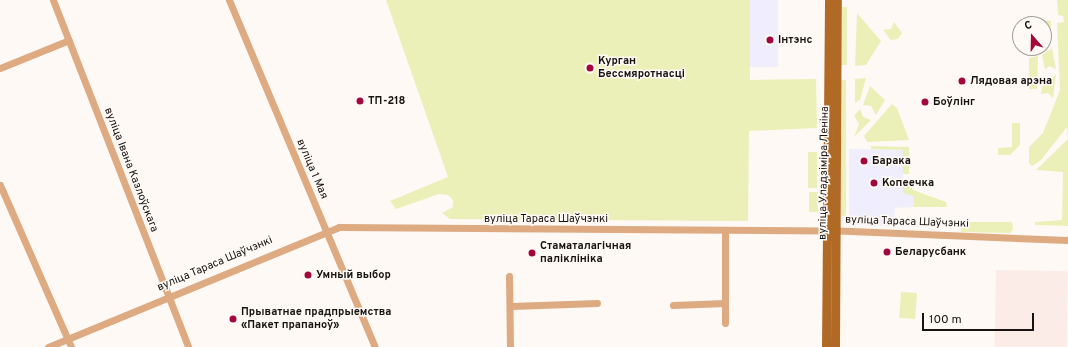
<!DOCTYPE html>
<html>
<head>
<meta charset="utf-8">
<style>
	body { margin:0 }
	#map { position:relative; width:1068px; height:347px; overflow:hidden; background:#fef9f4; font-family:Overpass,sans-serif }
	div>[style] { position:absolute }
	[style*='--x'] { left:calc(var(--x)*1px); top:calc(var(--y)*1px); width:calc(var(--w)*1px); rotate:calc(var(--a)*1deg) }
	.commercial>* { inset:0; background:#f0eefc; transform-origin:0 0 }
	.education>* { inset:0; background:#fcece8; transform-origin:0 0 }
	.green>* { inset:0; background:#ebf0b8; transform-origin:0 0 }
	.minor>* { height:7px; margin:-3.5px; padding:0 3.5px; transform-origin:3.5px; border-radius:3.5px; background:#ddaa82 }
	.major>* { height:9px; margin:-4.5px; padding:0 4.5px; transform-origin:4.5px; border-radius:4.5px; background:#b16a26 }
	.dots>* { width:11px; height:11px; translate:-50% -50%; box-sizing:border-box; border:2px solid #fef9f4; border-radius:50% }
	span { translate:-50% -50%; white-space:nowrap; text-align:center; line-height:1.15; -webkit-text-stroke:3px #fef9f4; paint-order:stroke }
	.poi-label { font-size:11px; color:#181310; font-weight:700 }
	.left { translate:0 -50%; text-align:left }
	.street-label { font-size:11px; color:#181310 }
	.north { position:absolute; left:1012px; top:16px; width:40px; height:40px; box-sizing:border-box; background:#fef9f4; border:1px solid #a29d99; border-radius:50%; rotate:340deg; font-size:11px; font-weight:700; line-height:16px; text-align:center; color:#181310 }
	.north::after { content:''; display:block; margin:auto; width:14px; height:18px; background:#a3063d; clip-path:polygon(50% 0,100% 100%,50% 72%,0 100%) }
	.scale { position:absolute; left:922px; top:313px; width:112px; height:18px; box-sizing:border-box; border:2px solid #181310; border-top:0; padding-left:5px; font-size:12px; line-height:14px; white-space:nowrap; color:#181310; -webkit-text-stroke:3px #fef9f4; paint-order:stroke }
</style>
</head>
<body>
<div id="map">
	<div class="commercial">
		<i style="left:750px;top:0;width:28px;height:67px"></i>
		<i style="clip-path:polygon(849px 149px,903px 150px,903px 192px,913px 196px,914px 207px,895px 208px,894px 226px,855px 225px,849px 219px)"></i>
	</div>
	<div class="education">
		<i style="left:996px;top:270px;width:72px;height:77px;rotate:1deg"></i>
	</div>
	<div class="green">
		<i style="clip-path:polygon(386px 0,750px 0,750px 80px,816px 79px,817px 128px,749px 131px,748px 221px,450px 219px,442px 213px,453px 207px,453px 200px,448px 195px,439px 194px,396px 209px,390px 201px,448px 177px)"></i>
		<i style="clip-path:polygon(1057px 0,1068px 0,1068px 226px,1035px 225px,1035px 222px,1062px 220px,1063px 172px,1036px 170px,1068px 139px,1067px 127px,1041px 160px,1032px 166px,1029px 163px,1029px 147px,1043px 133px,1060px 90px,1057px 23px,1064px 22px,1063px 16px,1058px 15px)"></i>
		<i style="clip-path:polygon(842px 7px,847px 7px,847px 65px,841px 65px)"></i>
		<i style="clip-path:polygon(857px 13px,881px 41px,866px 65px,855px 66px)"></i>
		<i style="clip-path:polygon(1041px 20px,1051px 21px,1051px 40px,1044px 44px)"></i>
		<i style="clip-path:polygon(894px 22px,902px 33px,898px 39px,891px 40px,883px 30px,891px 29px)"></i>
		<i style="clip-path:polygon(1052px 48px,1056px 69px,1049px 66px,1045px 70px,1042px 55px)"></i>
		<i style="clip-path:polygon(1038px 56px,1037px 89px,1029px 89px,1029px 58px)"></i>
		<i style="clip-path:polygon(1056px 74px,1053px 98px,1048px 93px,1041px 94px,1044px 77px,1052px 78px)"></i>
		<i style="clip-path:polygon(866px 78px,860px 100px,855px 103px,855px 79px)"></i>
		<i style="left:841px;top:80px;width:5px;height:136px"></i>
		<i style="clip-path:polygon(870px 86px,885px 100px,876px 115px,871px 106px,863px 105px)"></i>
		<i style="clip-path:polygon(892px 104px,897px 108px,909px 140px,867px 142px,864px 136px)"></i>
		<i style="clip-path:polygon(860px 109px,863px 117px,871px 120px,854px 137px,859px 124px,854px 116px)"></i>
		<i style="clip-path:polygon(1012px 123px,1020px 123px,1020px 145px,1010px 155px,998px 155px,998px 148px,1012px 147px)"></i>
		<i style="clip-path:polygon(871px 146px,909px 147px,909px 174px,903px 174px,903px 150px,871px 149px)"></i>
		<i style="left:817px;top:152px;width:36px;height:9px;rotate:90deg"></i>
		<i style="clip-path:polygon(903px 180px,909px 180px,913px 190px,946px 202px,947px 207px,914px 207px,913px 196px,903px 193px)"></i>
		<i style="left:809px;top:192px;width:9px;height:20px"></i>
		<i style="clip-path:polygon(960px 222px,1012px 222px,1013px 229px,1010px 233px,961px 232px)"></i>
		<i style="left:901px;top:292px;width:16px;height:26px;rotate:4deg"></i>
	</div>
	<div class="minor">
		<i style="--x:53;--y:0;--w:372;--a:68.7"></i>
		<i style="--x:229;--y:0;--w:376;--a:67.2"></i>
		<i style="--x:0;--y:68;--w:74;--a:-22.1"></i>
		<i style="--x:0;--y:185;--w:177;--a:66.3"></i>
		<i style="--x:509;--y:276;--w:71;--a:89.2"></i>
		<i style="--x:673;--y:305;--w:52;--a:-2.2"></i>
		<i style="--x:511;--y:306;--w:86;--a:-2"></i>
		<i style="--x:725;--y:323;--w:92;--a:-90"></i>
		<i style="--x:48;--y:347;--w:315;--a:-22.4"></i>
		<i style="--x:339;--y:227;--w:488;--a:0.4"></i>
		<i style="--x:827;--y:230;--w:241;--a:2.4"></i>
	</div>
	<div class="major">
		<i style="--x:826;--y:347;--w:347;--a:-89.5"></i>
		<i style="--x:835;--y:347;--w:347;--a:-89.7"></i>
	</div>
	<div class="dots">
		<i style="left:770px;top:40px;background:#a3063d"></i>
		<i style="left:590px;top:68px;background:#a3063d"></i>
		<i style="left:962px;top:81px;background:#a3063d"></i>
		<i style="left:360px;top:101px;background:#a3063d"></i>
		<i style="left:925px;top:102px;background:#a3063d"></i>
		<i style="left:864px;top:161px;background:#a3063d"></i>
		<i style="left:874px;top:183px;background:#a3063d"></i>
		<i style="left:887px;top:252px;background:#a3063d"></i>
		<i style="left:532px;top:253px;background:#a3063d"></i>
		<i style="left:308px;top:275px;background:#a3063d"></i>
		<i style="left:233px;top:319px;background:#a3063d"></i>
	</div>
	<div class="poi-label">
		<span class="left" style="left:778px;top:40px">Інтэнс</span>
		<span class="left" style="left:598px;top:68px">Курган<br>Бессмяротнасці</span>
		<span class="left" style="left:970px;top:81px">Лядовая арэна</span>
		<span class="left" style="left:368px;top:101px">ТП-218</span>
		<span class="left" style="left:933px;top:102px">Боўлінг</span>
		<span class="left" style="left:872px;top:161px">Барака</span>
		<span class="left" style="left:882px;top:183px">Копеечка</span>
		<span class="left" style="left:540px;top:253px">Стаматалагічная<br>паліклініка</span>
		<span class="left" style="left:895px;top:252px">Беларусбанк</span>
		<span class="left" style="left:316px;top:275px">Умный выбор</span>
		<span class="left" style="left:241px;top:319px">Прыватнае прадпрыемства<br>«Пакет прапаноў»</span>
	</div>
	<div class="street-label">
		<span style="left:312px;top:169px;rotate:67deg">вуліца 1 Мая</span>
		<span style="left:131px;top:170px;rotate:69deg">вуліца Івана Казлоўскага</span>
		<span style="left:824px;top:173px;rotate:-89deg">вуліца Уладзіміра Леніна</span>
		<span style="left:546px;top:219px">вуліца Тараса Шаўчэнкі</span>
		<span style="left:907px;top:222px;rotate:2deg">вуліца Тараса Шаўчэнкі</span>
		<span style="left:215px;top:264px;rotate:-23deg">вуліца Тараса Шаўчэнкі</span>
	</div>
	<div class="north">С</div>
	<div class="scale">100 m</div>
</div>
</body>
</html>
